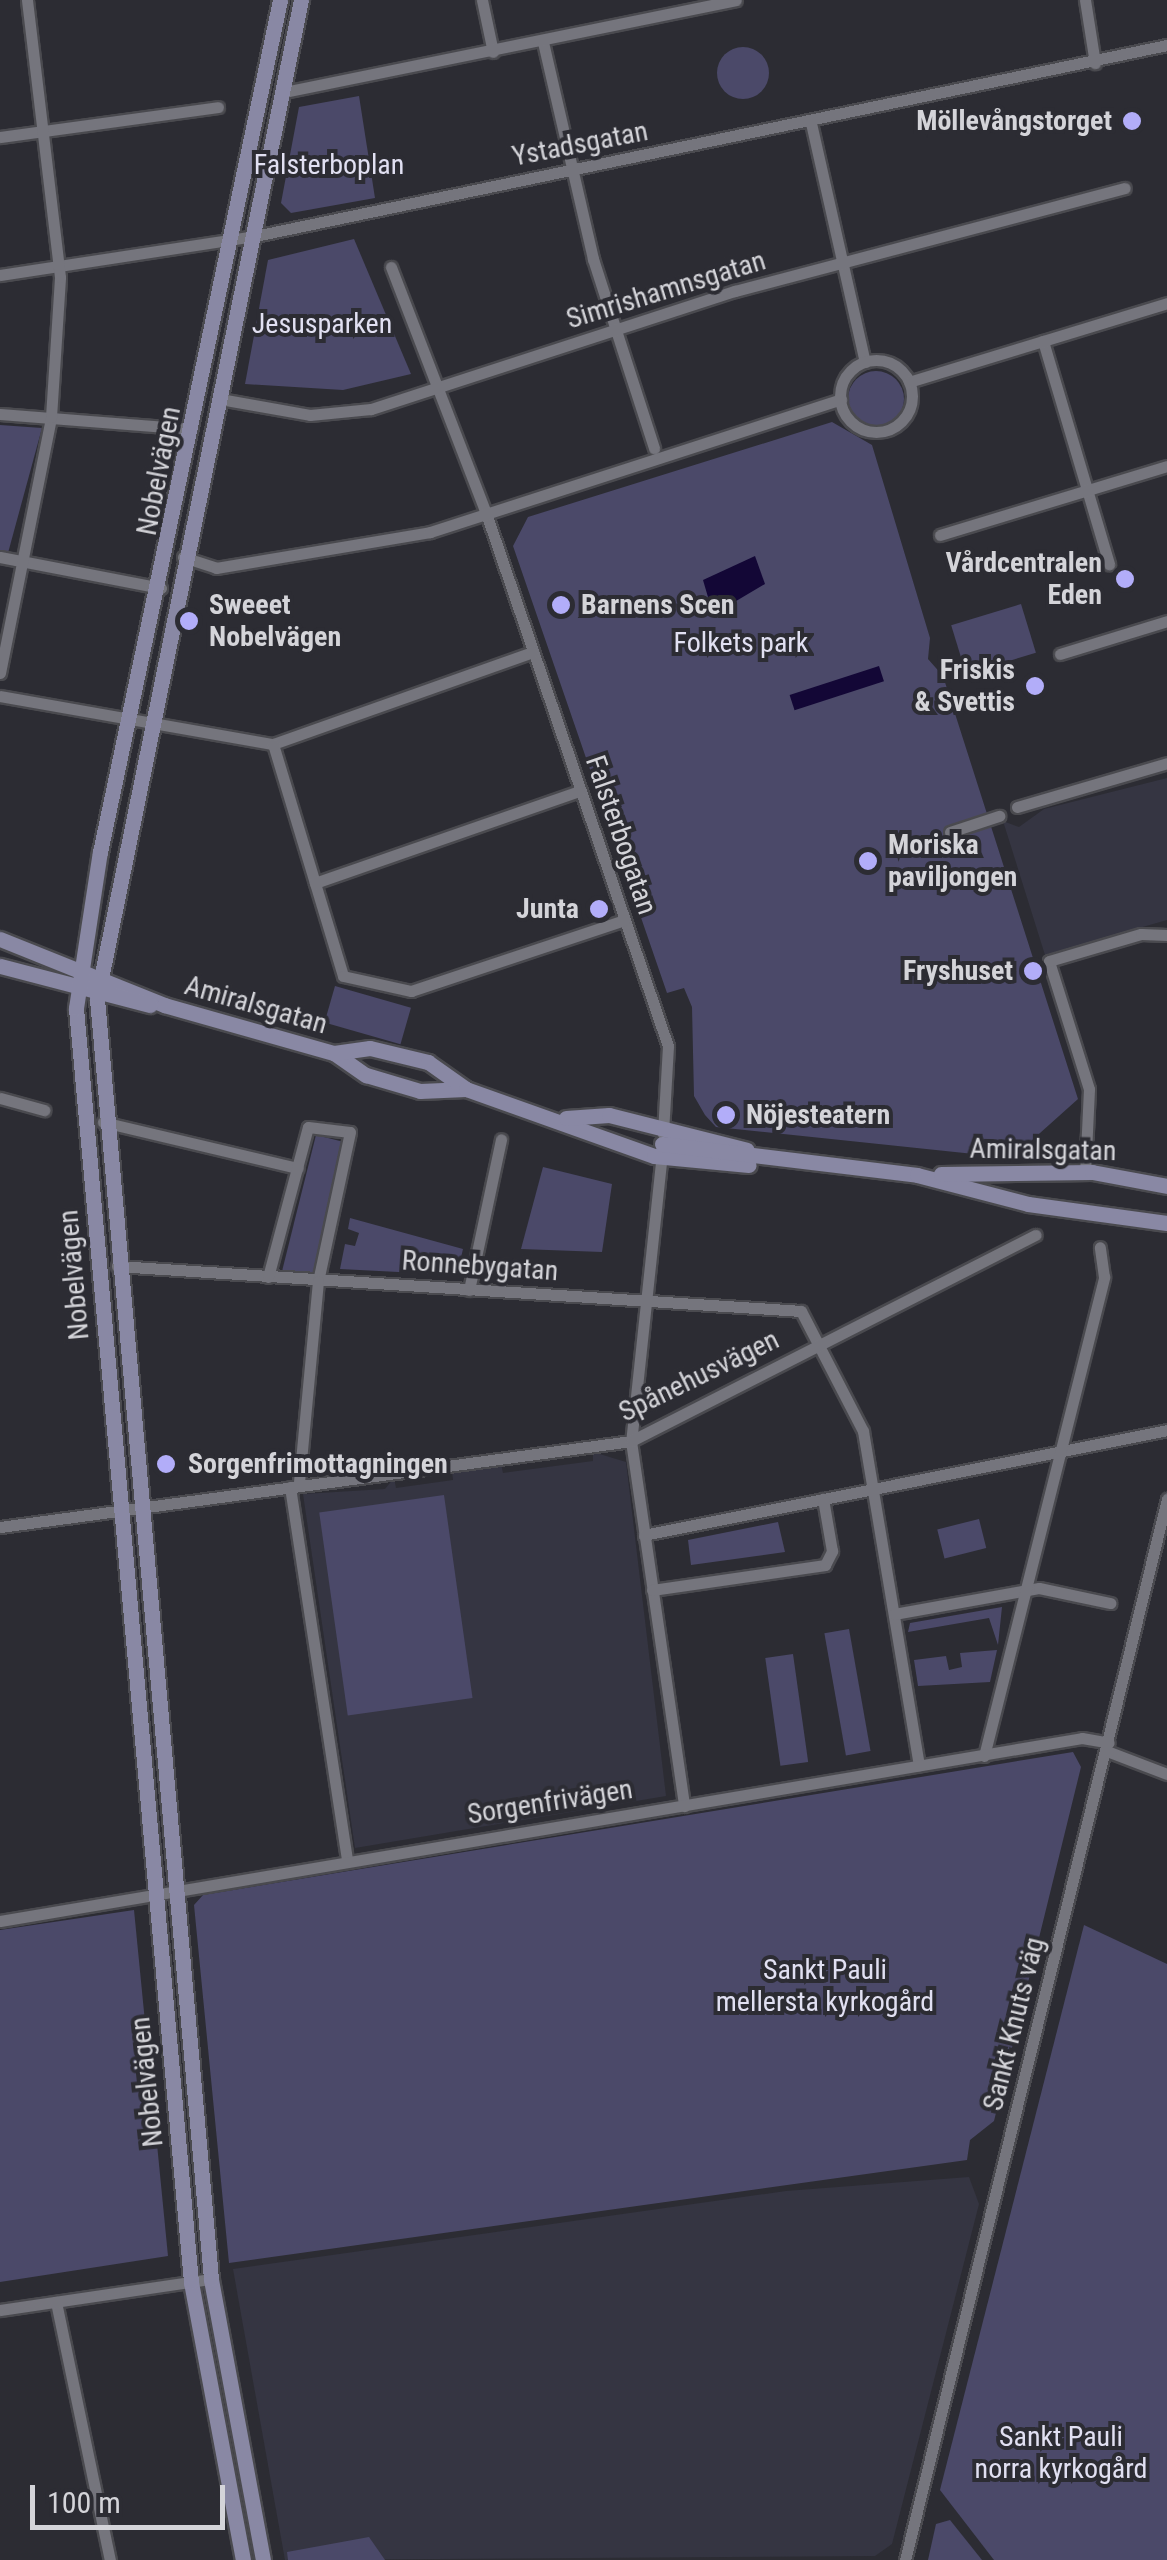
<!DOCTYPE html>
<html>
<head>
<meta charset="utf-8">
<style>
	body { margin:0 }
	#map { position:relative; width:1167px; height:2560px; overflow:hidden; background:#2c2c33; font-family:"Roboto Condensed",sans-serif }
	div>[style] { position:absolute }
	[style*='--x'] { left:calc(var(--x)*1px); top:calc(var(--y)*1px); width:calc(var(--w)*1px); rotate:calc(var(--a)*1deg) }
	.built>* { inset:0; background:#353542 }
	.green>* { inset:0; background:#4b4969; transform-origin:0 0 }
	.round { border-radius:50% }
	.water>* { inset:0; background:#130736; transform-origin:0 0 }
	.roads { filter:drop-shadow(2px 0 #4a4a4f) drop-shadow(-2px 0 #4a4a4f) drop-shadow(0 2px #4a4a4f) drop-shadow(0 -2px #4a4a4f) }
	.minor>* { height:11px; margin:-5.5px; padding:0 5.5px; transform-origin:5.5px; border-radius:5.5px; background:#75757d }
	.minor>.ring { margin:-5.5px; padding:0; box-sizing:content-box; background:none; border:11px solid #75757d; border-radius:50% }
	.secondary>* { height:15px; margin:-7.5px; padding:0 7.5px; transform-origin:7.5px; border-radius:7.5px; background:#8988a4 }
	.dots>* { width:28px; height:28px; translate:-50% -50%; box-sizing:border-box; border:5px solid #2c2c33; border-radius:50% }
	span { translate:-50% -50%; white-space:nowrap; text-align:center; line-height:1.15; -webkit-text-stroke:8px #2c2c33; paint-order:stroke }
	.poi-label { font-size:28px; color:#d4d4d9; font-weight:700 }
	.right { translate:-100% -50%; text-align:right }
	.left { translate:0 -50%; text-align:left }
	.street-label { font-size:28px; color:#d4d4d9 }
	.park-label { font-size:28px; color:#e1e0f2 }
	.scale { position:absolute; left:30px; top:2485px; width:195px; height:45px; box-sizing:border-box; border:5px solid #d4d4d9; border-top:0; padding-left:12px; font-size:30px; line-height:35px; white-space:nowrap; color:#d4d4d9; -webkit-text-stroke:8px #2c2c33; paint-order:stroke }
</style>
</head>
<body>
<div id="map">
	<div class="built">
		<i style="clip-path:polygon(1167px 778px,1167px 920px,1045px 955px,1003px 821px,1019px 827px,1044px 809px)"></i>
		<i style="clip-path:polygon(593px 1452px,626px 1462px,666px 1796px,355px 1848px,303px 1494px,385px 1489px,394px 1478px,396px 1488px,453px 1480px,452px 1471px,501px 1464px,503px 1473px,593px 1461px)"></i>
		<i style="clip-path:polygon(969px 2177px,979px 2204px,892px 2544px,875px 2556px,285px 2560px,233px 2269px,786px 2191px)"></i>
	</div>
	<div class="green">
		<i class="round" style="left:717px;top:47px;width:52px;height:52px"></i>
		<i style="clip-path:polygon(359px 96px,375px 198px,291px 213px,281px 203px,299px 107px)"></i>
		<i style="clip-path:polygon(354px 239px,411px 374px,343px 390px,245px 384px,268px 260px)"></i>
		<i class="round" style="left:848px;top:371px;width:56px;height:56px"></i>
		<i style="clip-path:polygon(832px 422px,872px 445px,930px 638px,928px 659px,943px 676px,1078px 1099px,1012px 1158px,716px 1127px,705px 1115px,694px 1096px,692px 1007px,684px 988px,667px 993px,513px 546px,528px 517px)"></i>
		<i style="clip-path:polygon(0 425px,42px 428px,8px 553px,0 551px)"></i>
		<i style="left:1021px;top:604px;width:51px;height:73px;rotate:73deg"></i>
		<i style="left:335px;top:986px;width:79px;height:38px;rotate:16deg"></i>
		<i style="left:316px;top:1135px;width:36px;height:139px;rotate:14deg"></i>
		<i style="clip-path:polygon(543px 1167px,612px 1184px,602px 1252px,521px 1249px)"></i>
		<i style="clip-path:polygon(350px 1218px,463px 1249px,457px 1275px,340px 1269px,345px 1244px,355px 1246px,359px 1233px,348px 1229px)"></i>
		<i style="left:444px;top:1495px;width:205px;height:126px;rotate:82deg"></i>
		<i style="left:979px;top:1519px;width:30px;height:43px;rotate:76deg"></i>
		<i style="clip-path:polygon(778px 1522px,785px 1552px,691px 1565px,688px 1540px)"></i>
		<i style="clip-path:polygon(1002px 1607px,998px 1645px,989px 1618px,908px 1632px,910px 1623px)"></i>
		<i style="left:849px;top:1629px;width:124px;height:25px;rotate:80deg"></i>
		<i style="clip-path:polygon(997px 1650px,990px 1682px,918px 1686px,914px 1660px,946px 1656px,949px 1670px,962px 1667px,960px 1653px)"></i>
		<i style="left:793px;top:1654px;width:109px;height:28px;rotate:82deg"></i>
		<i style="clip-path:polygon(1073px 1752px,1081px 1767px,994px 2121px,970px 2140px,967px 2160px,229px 2263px,194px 1905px,203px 1895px)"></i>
		<i style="clip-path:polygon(134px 1910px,168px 2256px,0 2282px,0 1930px)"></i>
		<i style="clip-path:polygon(1084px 1925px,1167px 1964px,1167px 2560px,994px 2560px,940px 2490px)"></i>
		<i style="clip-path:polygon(950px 2520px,982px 2560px,928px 2560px,936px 2524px)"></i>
		<i style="clip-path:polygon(369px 2537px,385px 2560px,288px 2560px,287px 2552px)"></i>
	</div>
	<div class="water">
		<i style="clip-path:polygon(755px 556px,765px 584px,726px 607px,710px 604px,703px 580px)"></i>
		<i style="left:879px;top:666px;width:16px;height:94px;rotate:72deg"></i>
	</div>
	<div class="roads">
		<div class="minor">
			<i style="--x:482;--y:0;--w:53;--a:78.1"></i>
			<i style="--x:1085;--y:0;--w:64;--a:81"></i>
			<i style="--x:543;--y:42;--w:223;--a:77"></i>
			<i style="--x:593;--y:259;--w:199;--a:72.1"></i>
			<i style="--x:284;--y:92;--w:461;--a:-11.5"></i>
			<i style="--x:811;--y:123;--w:245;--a:77.3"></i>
			<i style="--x:0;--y:137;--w:220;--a:-7.8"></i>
			<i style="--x:391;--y:267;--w:264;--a:68.9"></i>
			<i style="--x:486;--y:513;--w:563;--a:71.15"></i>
			<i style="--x:668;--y:1046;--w:88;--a:93.3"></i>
			<i style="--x:0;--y:275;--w:258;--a:-8.7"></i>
			<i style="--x:255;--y:236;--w:932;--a:-11.83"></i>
			<i style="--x:1043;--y:341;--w:233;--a:73.5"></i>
			<i class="ring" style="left:840px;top:360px;width:61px;height:61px"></i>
			<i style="--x:909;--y:382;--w:270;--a:-17"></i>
			<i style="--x:220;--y:399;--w:91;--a:10.1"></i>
			<i style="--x:310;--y:415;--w:61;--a:-5.6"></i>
			<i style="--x:371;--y:409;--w:383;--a:-18"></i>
			<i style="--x:735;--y:291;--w:403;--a:-14.8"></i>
			<i style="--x:0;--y:414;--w:192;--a:4.5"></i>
			<i style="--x:940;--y:535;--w:237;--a:-16.9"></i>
			<i style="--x:0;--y:557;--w:164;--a:10.9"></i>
			<i style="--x:183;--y:557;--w:35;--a:18"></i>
			<i style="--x:216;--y:568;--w:217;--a:-9.5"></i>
			<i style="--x:430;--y:532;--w:432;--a:-17.9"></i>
			<i style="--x:1060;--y:654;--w:112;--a:-17.1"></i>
			<i style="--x:0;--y:673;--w:261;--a:-78.7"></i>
			<i style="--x:51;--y:417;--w:140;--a:-86.3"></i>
			<i style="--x:60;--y:277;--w:279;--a:-96.8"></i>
			<i style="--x:0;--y:696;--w:277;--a:10"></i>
			<i style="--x:273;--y:744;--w:276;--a:-19.5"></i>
			<i style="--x:273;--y:744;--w:242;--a:73.2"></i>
			<i style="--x:343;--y:976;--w:70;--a:12.4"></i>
			<i style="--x:411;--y:991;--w:225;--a:-18.4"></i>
			<i style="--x:1017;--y:807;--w:156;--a:-16.3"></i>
			<i style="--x:950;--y:832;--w:52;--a:-18.1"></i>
			<i style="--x:315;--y:883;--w:280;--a:-19.2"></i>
			<i style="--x:0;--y:1098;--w:46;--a:15.3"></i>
			<i style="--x:103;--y:1122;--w:200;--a:13.3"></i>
			<i style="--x:662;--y:1153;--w:290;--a:96.1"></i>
			<i style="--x:631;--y:1441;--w:369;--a:81.7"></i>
			<i style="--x:1085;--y:1174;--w:85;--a:-87.3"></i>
			<i style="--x:1089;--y:1089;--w:134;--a:-107.4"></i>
			<i style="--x:1049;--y:961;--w:96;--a:-16.4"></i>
			<i style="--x:1141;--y:934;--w:26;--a:2"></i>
			<i style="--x:117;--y:1266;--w:685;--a:3.76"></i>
			<i style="--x:801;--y:1311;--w:135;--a:62.7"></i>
			<i style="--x:863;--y:1431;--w:339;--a:80.5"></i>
			<i style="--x:268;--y:1277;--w:155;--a:-75.1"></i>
			<i style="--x:308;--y:1127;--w:42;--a:6.8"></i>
			<i style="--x:350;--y:1132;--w:152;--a:102.1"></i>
			<i style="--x:318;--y:1281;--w:203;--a:95.4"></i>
			<i style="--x:469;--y:1290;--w:154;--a:-78"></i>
			<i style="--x:290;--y:1487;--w:376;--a:81.3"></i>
			<i style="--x:0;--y:1527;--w:637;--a:-7.76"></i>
			<i style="--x:631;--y:1441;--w:454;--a:-27"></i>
			<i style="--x:644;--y:1535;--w:533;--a:-11.35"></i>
			<i style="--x:652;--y:1590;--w:175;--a:-8.2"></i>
			<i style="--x:825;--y:1565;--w:16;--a:-63"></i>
			<i style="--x:832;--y:1551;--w:53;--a:-99.8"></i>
			<i style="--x:894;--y:1614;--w:147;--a:-10.2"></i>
			<i style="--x:1039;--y:1588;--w:73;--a:11.9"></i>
			<i style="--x:1107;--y:1751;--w:64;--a:21"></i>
			<i style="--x:984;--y:1756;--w:494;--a:-75.9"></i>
			<i style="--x:1104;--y:1277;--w:30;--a:-98"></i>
			<i style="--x:0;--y:1921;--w:1097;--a:-9.6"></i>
			<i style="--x:1082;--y:1738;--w:27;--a:10"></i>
			<i style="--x:56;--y:2302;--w:264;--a:78.2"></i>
			<i style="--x:0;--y:2310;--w:213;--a:-8.4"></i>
			<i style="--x:905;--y:2560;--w:1093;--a:-76.13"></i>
		</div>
		<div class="secondary">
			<i style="--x:0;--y:939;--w:177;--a:21.9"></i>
			<i style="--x:164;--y:1005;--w:177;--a:15.8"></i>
			<i style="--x:334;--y:1053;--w:39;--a:35"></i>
			<i style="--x:366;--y:1075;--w:56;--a:16.5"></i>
			<i style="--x:420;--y:1091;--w:46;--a:-2.5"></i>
			<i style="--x:0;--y:966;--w:155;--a:14.6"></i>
			<i style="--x:334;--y:1053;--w:36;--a:-8"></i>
			<i style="--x:370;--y:1048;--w:60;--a:13.6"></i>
			<i style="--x:428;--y:1062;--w:47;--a:35.4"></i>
			<i style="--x:466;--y:1089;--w:200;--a:19.6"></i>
			<i style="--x:654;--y:1156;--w:95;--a:5.4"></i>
			<i style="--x:566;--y:1118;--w:43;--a:-4"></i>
			<i style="--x:609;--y:1115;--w:142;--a:14.2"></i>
			<i style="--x:662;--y:1144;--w:257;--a:6.9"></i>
			<i style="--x:917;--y:1175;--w:115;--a:14.6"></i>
			<i style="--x:1028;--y:1204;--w:140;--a:7.8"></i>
			<i style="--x:941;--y:1174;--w:151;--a:-0.8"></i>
			<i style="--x:1092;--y:1172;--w:76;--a:10.6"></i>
			<i style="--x:243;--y:2560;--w:283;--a:-100.6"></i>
			<i style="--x:191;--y:2282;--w:1279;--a:-95.16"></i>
			<i style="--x:76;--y:1008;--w:158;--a:-81.3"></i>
			<i style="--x:100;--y:852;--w:871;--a:-78.07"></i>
			<i style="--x:263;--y:2560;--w:286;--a:-100.5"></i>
			<i style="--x:211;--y:2279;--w:1286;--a:-95.09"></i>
			<i style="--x:97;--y:998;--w:1019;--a:-78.45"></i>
		</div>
	</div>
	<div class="dots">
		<i style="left:1132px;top:121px;background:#b2adf9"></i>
		<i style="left:1125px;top:579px;background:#b2adf9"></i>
		<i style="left:561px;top:605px;background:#b2adf9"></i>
		<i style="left:189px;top:621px;background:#b2adf9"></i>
		<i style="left:1035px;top:686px;background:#b2adf9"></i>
		<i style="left:868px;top:861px;background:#b2adf9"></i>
		<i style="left:599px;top:909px;background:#b2adf9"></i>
		<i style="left:1033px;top:971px;background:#b2adf9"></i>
		<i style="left:726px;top:1115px;background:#b2adf9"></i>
		<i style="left:166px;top:1464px;background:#b2adf9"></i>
	</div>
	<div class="poi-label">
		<span class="right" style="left:1112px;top:121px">Möllevångstorget</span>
		<span class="right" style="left:1102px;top:579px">Vårdcentralen<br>Eden</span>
		<span class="left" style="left:209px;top:621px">Sweeet<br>Nobelvägen</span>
		<span class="left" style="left:581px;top:605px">Barnens Scen</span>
		<span class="right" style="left:1015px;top:686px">Friskis<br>&amp; Svettis</span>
		<span class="left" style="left:888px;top:861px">Moriska<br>paviljongen</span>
		<span class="right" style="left:579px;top:909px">Junta</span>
		<span class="right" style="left:1013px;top:971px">Fryshuset</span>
		<span class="left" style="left:746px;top:1115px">Nöjesteatern</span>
		<span class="left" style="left:188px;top:1464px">Sorgenfrimottagningen</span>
	</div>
	<div class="street-label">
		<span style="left:580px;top:144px;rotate:-11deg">Ystadsgatan</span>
		<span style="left:666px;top:290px;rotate:-17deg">Simrishamnsgatan</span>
		<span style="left:159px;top:471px;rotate:-79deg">Nobelvägen</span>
		<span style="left:621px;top:835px;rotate:71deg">Falsterbogatan</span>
		<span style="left:256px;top:1005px;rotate:16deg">Amiralsgatan</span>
		<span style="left:1043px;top:1150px;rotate:1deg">Amiralsgatan</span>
		<span style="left:480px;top:1266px;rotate:4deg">Ronnebygatan</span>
		<span style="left:74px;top:1275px;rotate:-95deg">Nobelvägen</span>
		<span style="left:699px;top:1376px;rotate:-26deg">Spånehusvägen</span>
		<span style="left:550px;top:1802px;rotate:-9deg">Sorgenfrivägen</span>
		<span style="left:1014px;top:2024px;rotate:-76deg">Sankt Knuts väg</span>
		<span style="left:147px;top:2082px;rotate:-96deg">Nobelvägen</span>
	</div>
	<div class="park-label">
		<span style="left:329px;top:165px">Falsterboplan</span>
		<span style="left:322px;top:324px">Jesusparken</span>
		<span style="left:741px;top:643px">Folkets park</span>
		<span style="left:825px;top:1986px">Sankt Pauli<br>mellersta kyrkogård</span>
		<span style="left:1061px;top:2453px">Sankt Pauli<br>norra kyrkogård</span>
	</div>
	<div class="scale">100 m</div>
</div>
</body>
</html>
